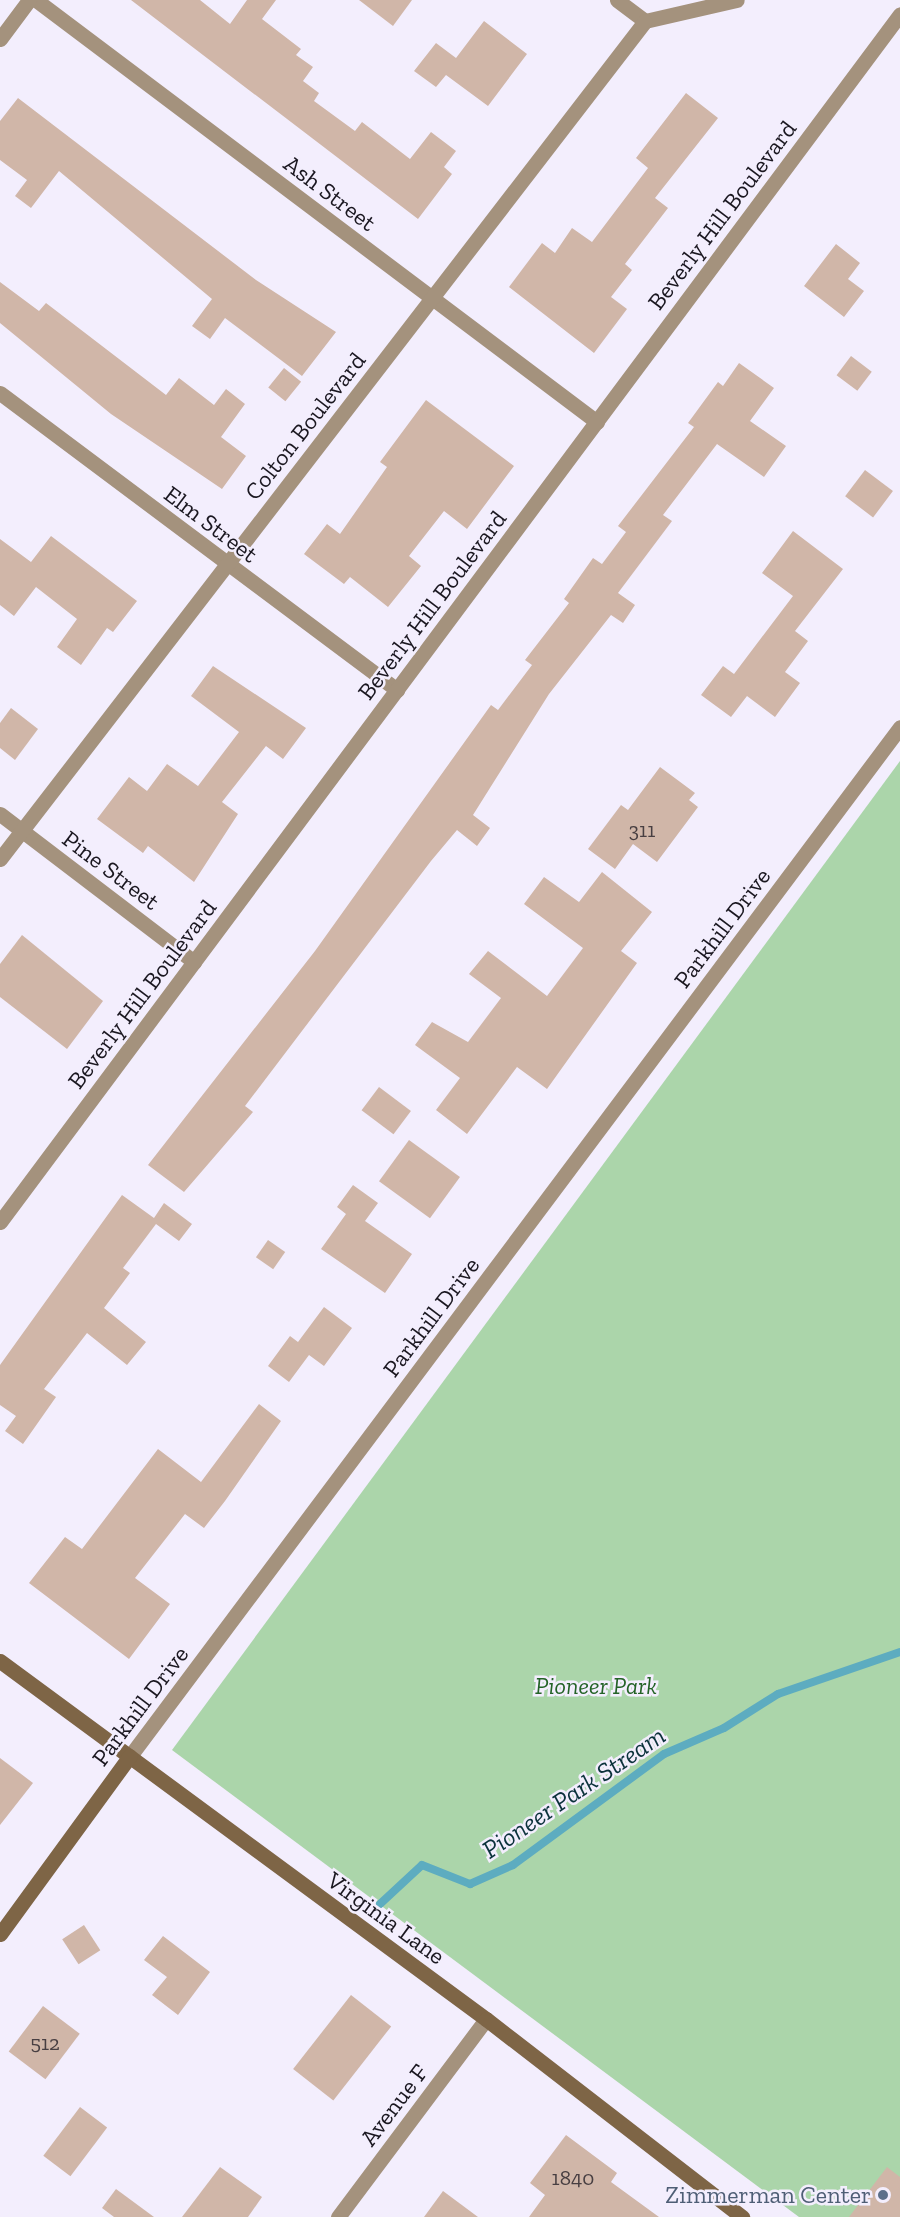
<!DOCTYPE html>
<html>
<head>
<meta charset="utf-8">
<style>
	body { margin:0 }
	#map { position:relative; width:900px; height:2217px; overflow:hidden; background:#f3eefd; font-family:"Zilla Slab",serif }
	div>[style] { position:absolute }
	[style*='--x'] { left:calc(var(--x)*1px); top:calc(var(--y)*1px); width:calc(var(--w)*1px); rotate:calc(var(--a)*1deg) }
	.green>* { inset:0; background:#abd5aa }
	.stream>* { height:8px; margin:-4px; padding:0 4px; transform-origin:4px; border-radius:4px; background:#5dacc0 }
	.building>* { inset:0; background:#d0b6a8; transform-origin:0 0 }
	.street>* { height:15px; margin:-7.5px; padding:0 7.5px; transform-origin:7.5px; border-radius:7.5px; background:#a4927d }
	.secondary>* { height:15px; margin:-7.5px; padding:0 7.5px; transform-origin:7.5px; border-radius:7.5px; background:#7e6546 }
	.dots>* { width:16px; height:16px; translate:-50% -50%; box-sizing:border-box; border:3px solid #f3eefd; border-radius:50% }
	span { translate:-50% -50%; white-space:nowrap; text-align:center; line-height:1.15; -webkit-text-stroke:5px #f3eefd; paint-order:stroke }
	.number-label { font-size:21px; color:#483f42 }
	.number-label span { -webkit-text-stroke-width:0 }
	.street-label { font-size:24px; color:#1a1720 }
	.park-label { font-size:24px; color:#246327; font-style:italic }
	.service-label { font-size:24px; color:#4e5e75 }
	.right { translate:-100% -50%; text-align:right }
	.water-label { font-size:26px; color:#0b323b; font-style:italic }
</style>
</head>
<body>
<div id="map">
	<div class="green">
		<i style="clip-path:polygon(900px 761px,900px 2217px,799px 2217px,172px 1750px)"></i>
	</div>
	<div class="stream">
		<i style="--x:380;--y:1904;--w:57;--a:-42.9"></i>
		<i style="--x:422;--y:1865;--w:52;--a:21.6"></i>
		<i style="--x:470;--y:1884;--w:47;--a:-23.8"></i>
		<i style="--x:513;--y:1865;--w:187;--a:-36.3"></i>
		<i style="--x:664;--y:1754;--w:65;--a:-23.4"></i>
		<i style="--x:724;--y:1728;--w:64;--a:-32.2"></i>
		<i style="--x:778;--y:1694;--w:129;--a:-19"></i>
	</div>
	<div class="building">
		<i style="clip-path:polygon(131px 0,200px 0,230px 24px,247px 0,276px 0,262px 19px,301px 49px,296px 55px,313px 67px,303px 81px,319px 93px,314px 101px,355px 131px,362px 122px,410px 159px,431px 132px,456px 151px,444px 167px,452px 174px,418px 219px)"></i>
		<i style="clip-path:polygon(359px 0,412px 0,393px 26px)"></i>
		<i style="clip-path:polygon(484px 21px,527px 54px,488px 106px,446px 75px,436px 87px,414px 71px,436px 43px,456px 58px)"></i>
		<i style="clip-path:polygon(686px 93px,718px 118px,655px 198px,668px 208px,625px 264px,632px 270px,611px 297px,627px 309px,594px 353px,509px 287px,542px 243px,555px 253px,572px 228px,592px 242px,648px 168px,636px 158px)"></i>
		<i style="clip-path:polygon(18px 98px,256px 280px,336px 332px,302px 376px,225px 318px,210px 339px,192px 326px,212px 299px,59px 171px,31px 208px,15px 196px,27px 180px,0 160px,0 121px)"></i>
		<i style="clip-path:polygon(836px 244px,860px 263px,848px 279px,864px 291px,844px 317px,804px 286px)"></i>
		<i style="clip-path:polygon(0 282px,39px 311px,46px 303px,166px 395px,179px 378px,214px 405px,226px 389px,245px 404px,221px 437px,246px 456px,222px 489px,111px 414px,0 323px)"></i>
		<i style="left:851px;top:356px;width:26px;height:24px;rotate:37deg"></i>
		<i style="clip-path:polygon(739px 363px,774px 388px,750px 421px,786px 446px,764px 477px,717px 444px,663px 515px,672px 521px,618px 593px,635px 605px,623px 623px,611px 615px,549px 694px,473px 815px,490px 828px,477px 846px,457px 830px,431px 861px,245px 1106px,253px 1112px,184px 1192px,148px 1165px,315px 951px,491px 705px,498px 710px,532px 665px,525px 660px,569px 603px,564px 599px,593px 558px,602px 564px,626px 532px,618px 526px,694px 427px,688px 423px,718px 382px,723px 386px)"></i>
		<i style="left:284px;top:368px;width:22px;height:25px;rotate:39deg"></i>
		<i style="clip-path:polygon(426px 400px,514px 466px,467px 529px,444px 511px,409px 556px,421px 566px,388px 607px,350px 577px,344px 584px,304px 554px,327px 524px,340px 534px,387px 467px,380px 462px)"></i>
		<i style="left:865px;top:470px;width:35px;height:33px;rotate:37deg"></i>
		<i style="clip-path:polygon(793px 531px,843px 569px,795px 631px,808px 641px,785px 672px,800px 683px,775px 717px,747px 696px,731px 717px,701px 695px,723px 666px,734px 674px,793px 596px,762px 573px)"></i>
		<i style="clip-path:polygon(51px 536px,137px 601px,113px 632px,107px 628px,81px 665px,57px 647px,77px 619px,36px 587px,14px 616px,0 605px,0 539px,31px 562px)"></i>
		<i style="clip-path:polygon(213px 666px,306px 728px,283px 759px,266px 746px,222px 802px,238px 814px,194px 882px,148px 846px,143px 853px,97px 819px,129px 777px,147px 791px,167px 764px,198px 786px,239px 732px,191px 696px)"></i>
		<i style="clip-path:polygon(11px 708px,38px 729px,15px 760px,0 748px,0 723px)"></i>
		<i style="clip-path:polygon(660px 767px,695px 793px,689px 800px,698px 807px,657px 862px,633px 844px,615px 869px,588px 849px,621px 805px,628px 810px)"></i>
		<i style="clip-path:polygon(602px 872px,652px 912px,621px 951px,637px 963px,547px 1089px,517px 1067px,467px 1134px,436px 1110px,460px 1078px,415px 1045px,432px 1022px,468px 1042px,501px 998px,469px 974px,488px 951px,547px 996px,583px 948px,524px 904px,544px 877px,579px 902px)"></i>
		<i style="clip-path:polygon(22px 935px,103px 1001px,67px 1049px,0 997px,0 964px)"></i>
		<i style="left:379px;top:1087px;width:40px;height:29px;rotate:37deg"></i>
		<i style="left:409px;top:1140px;width:63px;height:51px;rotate:36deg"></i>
		<i style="clip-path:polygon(353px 1185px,378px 1203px,365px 1221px,412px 1254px,385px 1293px,321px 1249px,346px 1214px,337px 1207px)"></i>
		<i style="clip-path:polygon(122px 1195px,154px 1218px,164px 1203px,192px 1224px,179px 1241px,156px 1224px,123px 1268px,130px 1273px,104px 1308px,146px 1342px,127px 1365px,87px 1333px,44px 1389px,56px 1397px,23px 1444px,5px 1431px,16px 1416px,0 1405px,0 1365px)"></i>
		<i style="left:268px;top:1240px;width:21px;height:21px;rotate:35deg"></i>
		<i style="clip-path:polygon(324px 1307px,352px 1328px,324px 1366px,309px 1355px,289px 1382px,268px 1366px,290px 1336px,298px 1342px)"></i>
		<i style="clip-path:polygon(259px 1404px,281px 1421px,225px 1501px,204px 1528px,185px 1514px,135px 1578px,170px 1604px,129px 1659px,29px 1583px,65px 1537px,82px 1549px,158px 1449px,201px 1482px)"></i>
		<i style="clip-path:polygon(0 1758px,33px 1783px,0 1825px)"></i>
		<i style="left:84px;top:1925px;width:30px;height:26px;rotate:57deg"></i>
		<i style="clip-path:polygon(163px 1936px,210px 1972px,178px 2015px,152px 1995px,167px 1977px,144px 1960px)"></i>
		<i style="left:351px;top:1995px;width:51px;height:94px;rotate:38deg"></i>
		<i style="left:43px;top:2006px;width:46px;height:57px;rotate:37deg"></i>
		<i style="left:80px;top:2107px;width:34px;height:61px;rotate:37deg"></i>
		<i style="clip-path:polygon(566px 2135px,617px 2173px,611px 2182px,659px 2217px,529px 2217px,545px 2195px,530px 2183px)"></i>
		<i style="clip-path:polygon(220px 2167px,262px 2197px,248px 2217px,182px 2217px)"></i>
		<i style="clip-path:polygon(887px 2167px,900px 2177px,900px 2217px,849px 2217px)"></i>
		<i style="clip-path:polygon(116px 2189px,154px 2217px,114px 2217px,102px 2208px)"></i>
		<i style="clip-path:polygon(443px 2191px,478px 2217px,424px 2217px)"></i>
	</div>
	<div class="street">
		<i style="--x:36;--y:0;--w:702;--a:36.95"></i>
		<i style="--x:617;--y:0;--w:35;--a:37"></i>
		<i style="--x:645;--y:21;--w:94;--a:-12.9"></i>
		<i style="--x:0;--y:39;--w:49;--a:-53.4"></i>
		<i style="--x:0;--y:393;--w:496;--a:36.8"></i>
		<i style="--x:0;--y:814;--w:244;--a:37.3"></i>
		<i style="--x:0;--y:859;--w:1057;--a:-52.41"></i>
		<i style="--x:0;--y:1222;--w:1506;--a:-53.31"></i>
		<i style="--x:130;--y:1756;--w:1285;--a:-53.19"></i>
		<i style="--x:338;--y:2217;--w:247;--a:-53.2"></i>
	</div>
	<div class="secondary">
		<i style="--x:0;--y:1661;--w:604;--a:36.38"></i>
		<i style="--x:486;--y:2019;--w:324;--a:37.7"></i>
		<i style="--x:0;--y:1934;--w:220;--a:-53.9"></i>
	</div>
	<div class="dots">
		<i style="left:883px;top:2195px;background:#5c6f8a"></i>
	</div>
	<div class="number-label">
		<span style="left:642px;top:830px">311</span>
		<span style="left:45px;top:2043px">512</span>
		<span style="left:573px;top:2178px">1840</span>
	</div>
	<div class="street-label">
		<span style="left:330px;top:193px;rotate:37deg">Ash Street</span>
		<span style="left:722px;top:215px;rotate:-53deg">Beverly Hill Boulevard</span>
		<span style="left:305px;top:426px;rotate:-52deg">Colton Boulevard</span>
		<span style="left:211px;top:524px;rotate:37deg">Elm Street</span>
		<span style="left:432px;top:605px;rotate:-53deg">Beverly Hill Boulevard</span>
		<span style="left:111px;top:870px;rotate:37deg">Pine Street</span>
		<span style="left:722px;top:928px;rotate:-53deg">Parkhill Drive</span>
		<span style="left:142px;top:994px;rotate:-53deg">Beverly Hill Boulevard</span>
		<span style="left:431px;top:1317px;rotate:-53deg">Parkhill Drive</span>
		<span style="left:140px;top:1706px;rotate:-53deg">Parkhill Drive</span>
		<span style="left:386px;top:1918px;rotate:36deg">Virginia Lane</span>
		<span style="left:394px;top:2105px;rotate:-53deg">Avenue F</span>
	</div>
	<div class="park-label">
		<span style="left:596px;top:1686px">Pioneer Park</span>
	</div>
	<div class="service-label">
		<span class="right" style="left:871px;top:2195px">Zimmerman Center</span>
	</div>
	<div class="water-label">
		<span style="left:574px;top:1793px;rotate:-34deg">Pioneer Park Stream</span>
	</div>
</div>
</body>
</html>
